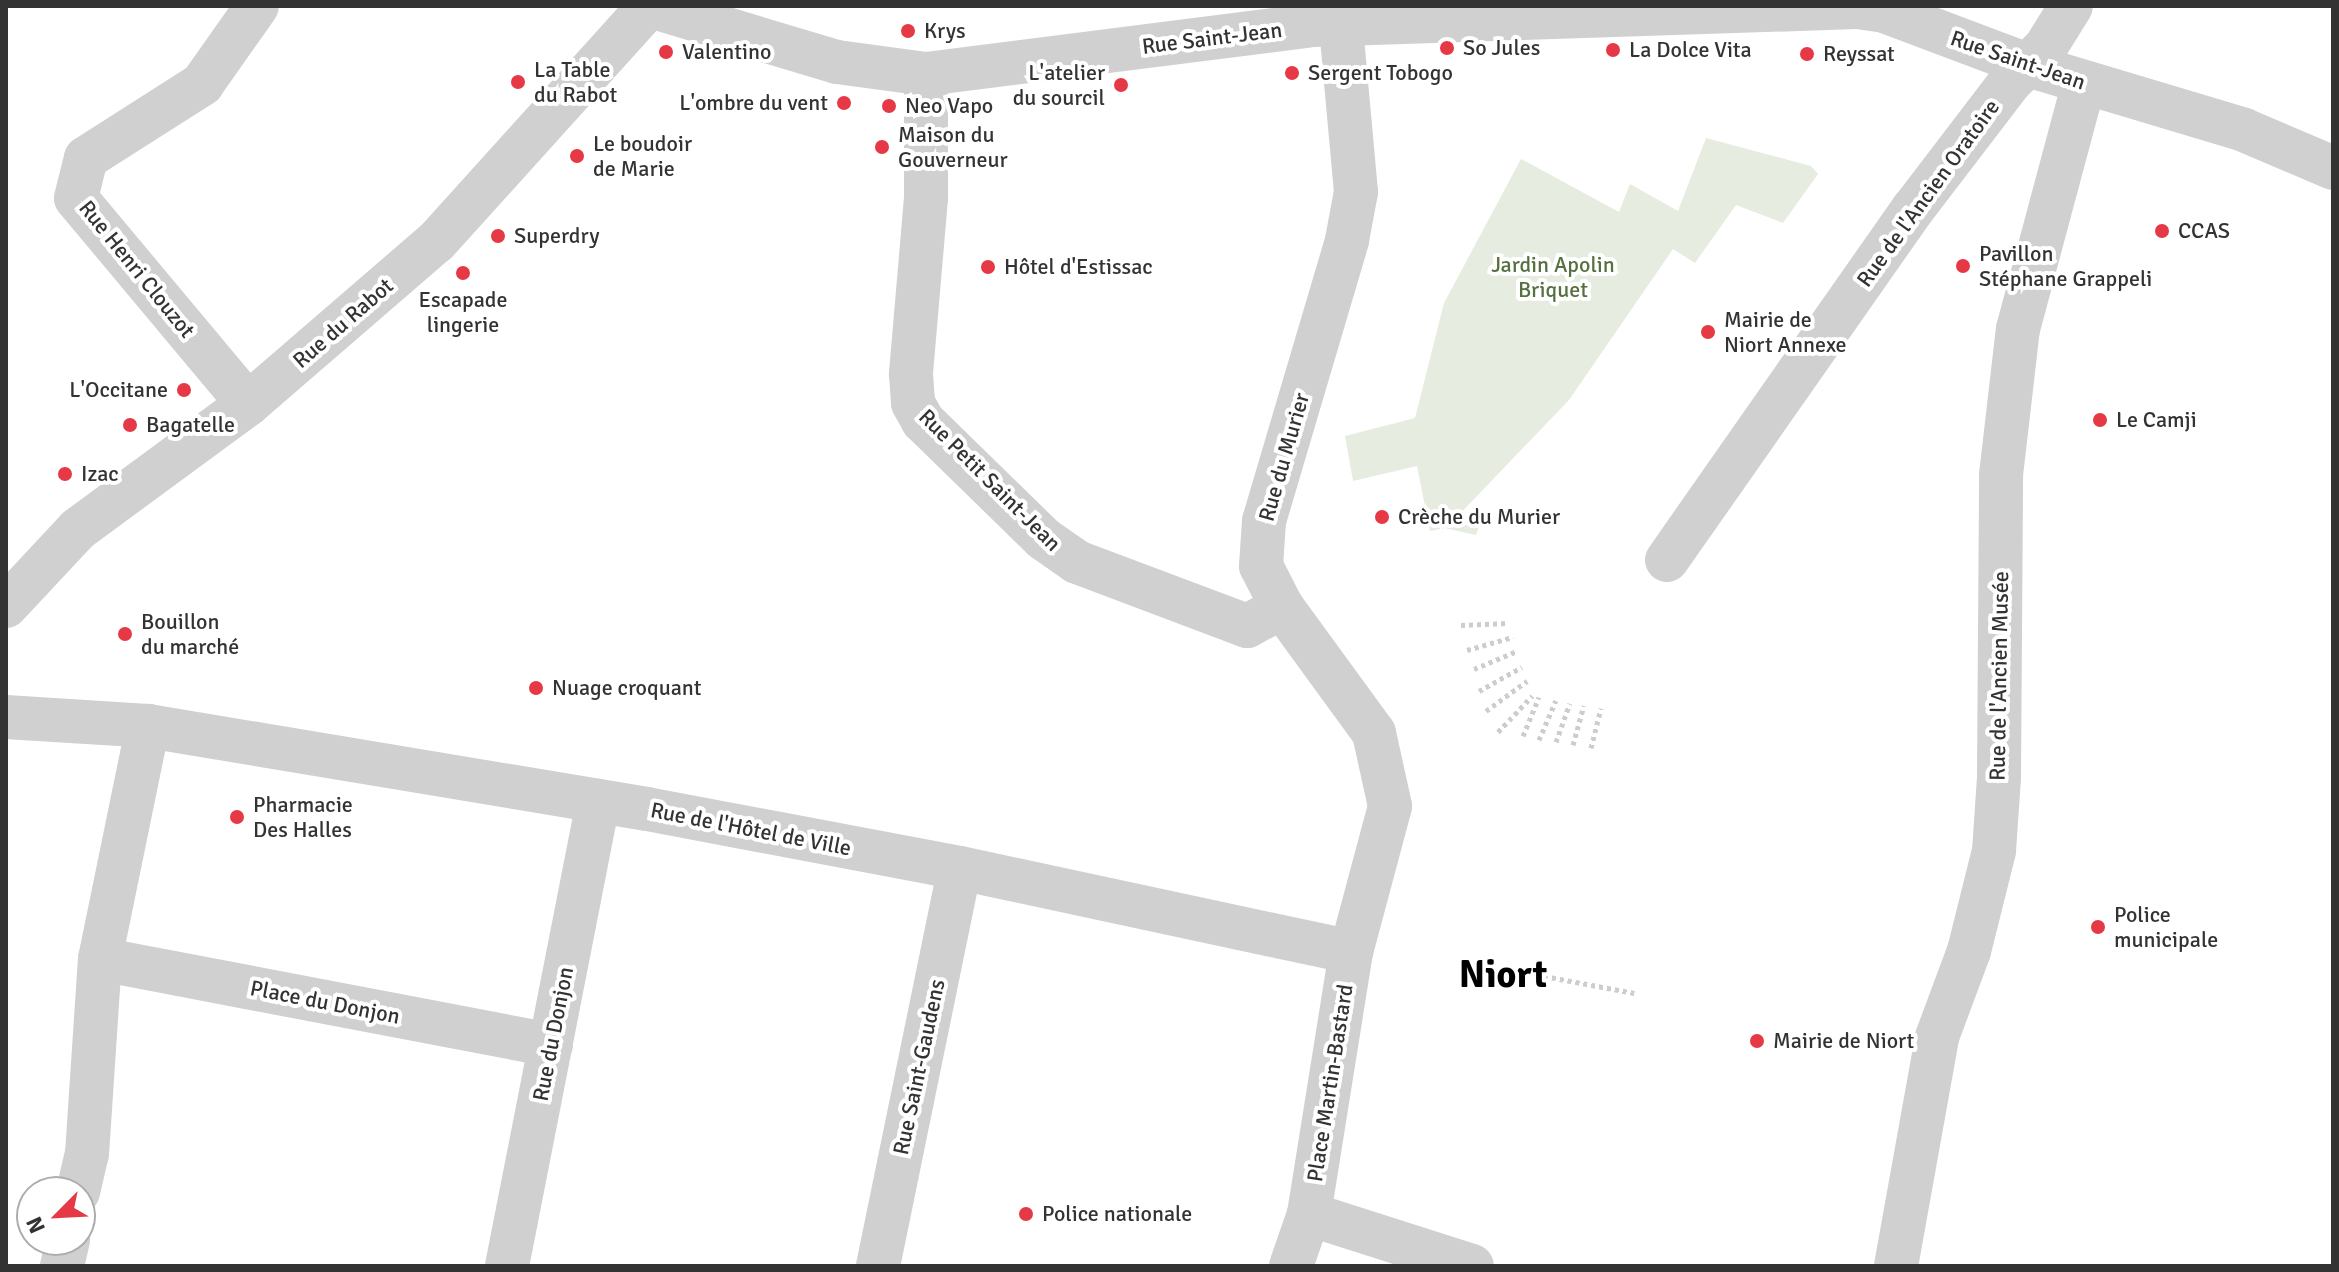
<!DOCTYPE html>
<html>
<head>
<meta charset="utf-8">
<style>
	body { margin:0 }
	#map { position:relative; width:2339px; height:1272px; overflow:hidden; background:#fff; font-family:Signika,sans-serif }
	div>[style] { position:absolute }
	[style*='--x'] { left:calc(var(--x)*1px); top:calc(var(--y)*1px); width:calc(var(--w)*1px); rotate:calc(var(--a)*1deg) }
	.green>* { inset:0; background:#e6ecdf }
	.path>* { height:5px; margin-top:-2.5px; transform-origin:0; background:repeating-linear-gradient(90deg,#cdcdcd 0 4px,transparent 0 8px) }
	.street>* { height:44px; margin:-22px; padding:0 22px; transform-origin:22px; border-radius:22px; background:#d0d0d0 }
	.dots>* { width:22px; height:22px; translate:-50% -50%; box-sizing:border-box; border:4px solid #fff; border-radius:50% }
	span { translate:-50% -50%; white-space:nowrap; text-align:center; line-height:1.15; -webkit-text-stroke:8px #fff; paint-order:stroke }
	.poi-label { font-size:22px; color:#333 }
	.left { translate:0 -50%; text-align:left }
	.right { translate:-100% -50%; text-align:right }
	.street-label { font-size:22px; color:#333 }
	.park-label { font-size:22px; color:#56703f }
	.town-label { font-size:38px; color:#000; font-weight:700 }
	.frame { position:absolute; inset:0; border:8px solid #333; pointer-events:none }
	.north { position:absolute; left:16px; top:1176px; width:80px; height:80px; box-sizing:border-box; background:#fff; border:2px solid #adadad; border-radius:50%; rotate:246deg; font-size:22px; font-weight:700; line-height:32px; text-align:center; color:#333 }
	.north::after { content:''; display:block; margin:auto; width:28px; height:36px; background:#e63946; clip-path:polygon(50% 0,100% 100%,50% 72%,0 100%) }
</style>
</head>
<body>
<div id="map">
	<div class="green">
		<i style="clip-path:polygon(1706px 138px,1811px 166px,1818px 174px,1783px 223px,1736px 205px,1695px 263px,1673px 249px,1569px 400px,1454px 520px,1479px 527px,1476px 535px,1445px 528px,1430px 531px,1417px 466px,1353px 481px,1345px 436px,1415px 418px,1444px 303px,1521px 159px,1619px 212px,1630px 184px,1678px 211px)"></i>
	</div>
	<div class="path">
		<i style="--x:1461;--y:625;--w:47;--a:-2.4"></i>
		<i style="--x:1467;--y:650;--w:48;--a:-15.8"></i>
		<i style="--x:1474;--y:669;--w:47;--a:-22.7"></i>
		<i style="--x:1479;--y:691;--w:49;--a:-29.2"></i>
		<i style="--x:1486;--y:711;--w:51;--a:-36.2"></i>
		<i style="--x:1498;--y:732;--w:50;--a:-46.6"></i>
		<i style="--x:1523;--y:736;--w:42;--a:-67.7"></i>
		<i style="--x:1539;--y:740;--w:43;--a:-67"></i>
		<i style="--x:1556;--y:742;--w:41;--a:-70.3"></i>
		<i style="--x:1573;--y:745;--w:41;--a:-74.6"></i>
		<i style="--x:1591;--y:748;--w:41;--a:-76"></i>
		<i style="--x:1544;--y:976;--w:92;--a:10.7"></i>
	</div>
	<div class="street">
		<i style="--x:650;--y:6;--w:195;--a:16.7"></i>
		<i style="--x:837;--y:62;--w:90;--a:7.7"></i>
		<i style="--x:926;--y:74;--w:389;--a:-7.2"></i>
		<i style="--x:1312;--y:25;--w:545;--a:-1.89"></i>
		<i style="--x:1857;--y:7;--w:27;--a:8"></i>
		<i style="--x:1884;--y:11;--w:154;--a:20.6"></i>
		<i style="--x:2028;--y:65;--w:226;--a:16.7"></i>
		<i style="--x:2244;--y:130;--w:97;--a:23.1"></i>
		<i style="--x:926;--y:74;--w:124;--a:90"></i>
		<i style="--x:926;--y:198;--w:177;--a:94.9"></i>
		<i style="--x:911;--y:374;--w:29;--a:86"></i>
		<i style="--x:913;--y:403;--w:21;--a:61"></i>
		<i style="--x:923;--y:421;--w:169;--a:44.3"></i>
		<i style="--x:1044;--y:539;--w:40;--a:34.9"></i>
		<i style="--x:1077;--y:562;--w:182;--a:20.6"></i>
		<i style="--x:1247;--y:626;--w:40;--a:-28"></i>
		<i style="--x:248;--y:404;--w:268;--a:-129.9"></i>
		<i style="--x:76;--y:198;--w:41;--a:-76"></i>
		<i style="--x:86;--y:158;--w:138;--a:-32.5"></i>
		<i style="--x:202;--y:84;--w:95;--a:-54.8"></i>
		<i style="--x:1667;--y:560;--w:429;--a:-55"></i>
		<i style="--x:1913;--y:209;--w:160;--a:-52.6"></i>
		<i style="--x:2010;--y:82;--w:49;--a:-44.2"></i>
		<i style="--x:2045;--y:48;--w:49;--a:-58.2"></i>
		<i style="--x:6;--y:606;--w:105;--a:-46.9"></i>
		<i style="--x:78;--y:529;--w:211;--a:-36.3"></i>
		<i style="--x:248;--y:404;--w:248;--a:-40.8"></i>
		<i style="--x:436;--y:242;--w:318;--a:-47.9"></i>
		<i style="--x:6;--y:717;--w:142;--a:3.6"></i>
		<i style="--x:148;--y:726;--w:506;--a:9.44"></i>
		<i style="--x:647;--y:809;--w:319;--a:10.7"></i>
		<i style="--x:960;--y:868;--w:400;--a:12.1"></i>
		<i style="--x:100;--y:959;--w:459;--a:10.8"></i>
		<i style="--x:78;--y:1192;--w:39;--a:-77"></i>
		<i style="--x:87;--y:1154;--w:195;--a:-86.2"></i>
		<i style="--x:100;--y:959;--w:238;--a:-78.4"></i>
		<i style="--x:1309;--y:1214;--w:171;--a:17.7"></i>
		<i style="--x:62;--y:1266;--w:27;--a:-77"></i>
		<i style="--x:507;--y:1266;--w:474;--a:-78.9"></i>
		<i style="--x:878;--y:1266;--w:406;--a:-78.4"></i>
		<i style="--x:1291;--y:1266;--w:55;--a:-70.9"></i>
		<i style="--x:1309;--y:1214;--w:265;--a:-80.9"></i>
		<i style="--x:1351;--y:952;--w:151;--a:-75"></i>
		<i style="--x:1390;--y:806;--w:75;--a:-102.4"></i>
		<i style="--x:1374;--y:733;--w:156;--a:-126.1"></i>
		<i style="--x:1282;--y:607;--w:46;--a:-117.1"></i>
		<i style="--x:1261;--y:566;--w:45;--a:-86.2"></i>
		<i style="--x:1264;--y:521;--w:293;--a:-73.5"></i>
		<i style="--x:1347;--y:240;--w:49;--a:-79.4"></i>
		<i style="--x:1356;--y:192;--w:187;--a:-95.2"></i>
		<i style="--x:1896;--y:1266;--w:233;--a:-79.8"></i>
		<i style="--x:1937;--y:1037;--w:92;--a:-69.6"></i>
		<i style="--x:1969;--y:951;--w:103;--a:-76"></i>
		<i style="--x:1994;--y:851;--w:74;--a:-86.1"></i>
		<i style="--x:1999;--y:777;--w:302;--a:-89.6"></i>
		<i style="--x:2001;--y:475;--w:147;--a:-83.4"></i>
		<i style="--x:2018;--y:329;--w:255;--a:-75"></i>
	</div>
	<div class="dots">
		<i style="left:908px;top:31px;background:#e63946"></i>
		<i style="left:1447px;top:48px;background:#e63946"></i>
		<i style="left:1613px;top:50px;background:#e63946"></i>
		<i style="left:666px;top:52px;background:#e63946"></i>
		<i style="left:1807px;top:54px;background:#e63946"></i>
		<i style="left:1292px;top:73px;background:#e63946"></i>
		<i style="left:518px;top:82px;background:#e63946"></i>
		<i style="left:1121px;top:85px;background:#e63946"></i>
		<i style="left:844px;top:103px;background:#e63946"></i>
		<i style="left:889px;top:106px;background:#e63946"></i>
		<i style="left:882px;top:147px;background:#e63946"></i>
		<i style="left:577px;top:156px;background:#e63946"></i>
		<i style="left:2162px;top:231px;background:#e63946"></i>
		<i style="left:498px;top:236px;background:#e63946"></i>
		<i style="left:1963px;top:266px;background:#e63946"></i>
		<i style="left:988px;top:267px;background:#e63946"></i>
		<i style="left:463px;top:273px;background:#e63946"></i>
		<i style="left:1708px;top:332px;background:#e63946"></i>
		<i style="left:184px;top:390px;background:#e63946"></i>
		<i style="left:2100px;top:420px;background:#e63946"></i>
		<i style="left:130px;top:425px;background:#e63946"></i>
		<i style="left:65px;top:474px;background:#e63946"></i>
		<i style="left:1382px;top:517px;background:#e63946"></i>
		<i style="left:125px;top:634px;background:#e63946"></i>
		<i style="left:536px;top:688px;background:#e63946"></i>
		<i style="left:237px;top:817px;background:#e63946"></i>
		<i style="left:2098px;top:927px;background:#e63946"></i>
		<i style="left:1757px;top:1041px;background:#e63946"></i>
		<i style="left:1026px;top:1214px;background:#e63946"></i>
	</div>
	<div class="poi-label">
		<span class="left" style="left:924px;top:31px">Krys</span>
		<span class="left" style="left:1463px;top:48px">So Jules</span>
		<span class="left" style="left:1629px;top:50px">La Dolce Vita</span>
		<span class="left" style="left:682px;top:52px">Valentino</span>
		<span class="left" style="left:1823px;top:54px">Reyssat</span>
		<span class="left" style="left:534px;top:82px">La Table<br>du Rabot</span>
		<span class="right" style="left:1105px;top:85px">L'atelier<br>du sourcil</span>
		<span class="left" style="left:1308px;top:73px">Sergent Tobogo</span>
		<span class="right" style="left:828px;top:103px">L'ombre du vent</span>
		<span class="left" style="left:905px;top:106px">Neo Vapo</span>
		<span class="left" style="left:898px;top:147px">Maison du<br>Gouverneur</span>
		<span class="left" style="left:593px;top:156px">Le boudoir<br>de Marie</span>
		<span class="left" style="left:2178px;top:231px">CCAS</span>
		<span class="left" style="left:514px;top:236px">Superdry</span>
		<span class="left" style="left:1979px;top:266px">Pavillon<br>Stéphane Grappeli</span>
		<span class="left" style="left:1004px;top:267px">Hôtel d'Estissac</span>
		<span style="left:463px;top:312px">Escapade<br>lingerie</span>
		<span class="left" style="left:1724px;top:332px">Mairie de<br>Niort Annexe</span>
		<span class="right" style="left:168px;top:390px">L'Occitane</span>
		<span class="left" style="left:2116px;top:420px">Le Camji</span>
		<span class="left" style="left:146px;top:425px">Bagatelle</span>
		<span class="left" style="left:81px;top:474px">Izac</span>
		<span class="left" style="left:1398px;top:517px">Crèche du Murier</span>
		<span class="left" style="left:141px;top:634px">Bouillon<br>du marché</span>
		<span class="left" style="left:552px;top:688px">Nuage croquant</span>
		<span class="left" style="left:253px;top:817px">Pharmacie<br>Des Halles</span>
		<span class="left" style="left:2114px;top:927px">Police<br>municipale</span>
		<span class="left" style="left:1773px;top:1041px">Mairie de Niort</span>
		<span class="left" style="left:1042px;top:1214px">Police nationale</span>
	</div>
	<div class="street-label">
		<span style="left:1212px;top:38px;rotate:-7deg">Rue Saint-Jean</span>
		<span style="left:2018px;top:60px;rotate:19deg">Rue Saint-Jean</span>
		<span style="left:1928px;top:193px;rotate:-54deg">Rue de l'Ancien Oratoire</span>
		<span style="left:137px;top:269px;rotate:51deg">Rue Henri Clouzot</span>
		<span style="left:343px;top:323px;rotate:-41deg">Rue du Rabot</span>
		<span style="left:1284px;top:457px;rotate:-74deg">Rue du Murier</span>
		<span style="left:990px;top:480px;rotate:45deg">Rue Petit Saint-Jean</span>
		<span style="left:1999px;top:676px;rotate:-89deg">Rue de l'Ancien Musée</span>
		<span style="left:751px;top:829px;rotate:11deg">Rue de l'Hôtel de Ville</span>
		<span style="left:325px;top:1002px;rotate:11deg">Place du Donjon</span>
		<span style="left:553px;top:1034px;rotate:-79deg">Rue du Donjon</span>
		<span style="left:919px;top:1067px;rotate:-78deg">Rue Saint-Gaudens</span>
		<span style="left:1330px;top:1083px;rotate:-81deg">Place Martin-Bastard</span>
	</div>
	<div class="park-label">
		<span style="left:1553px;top:277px">Jardin Apolin<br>Briquet</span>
	</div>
	<div class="town-label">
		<span style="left:1503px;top:975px">Niort</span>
	</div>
	<div class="frame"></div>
	<div class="north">N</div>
</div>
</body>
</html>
